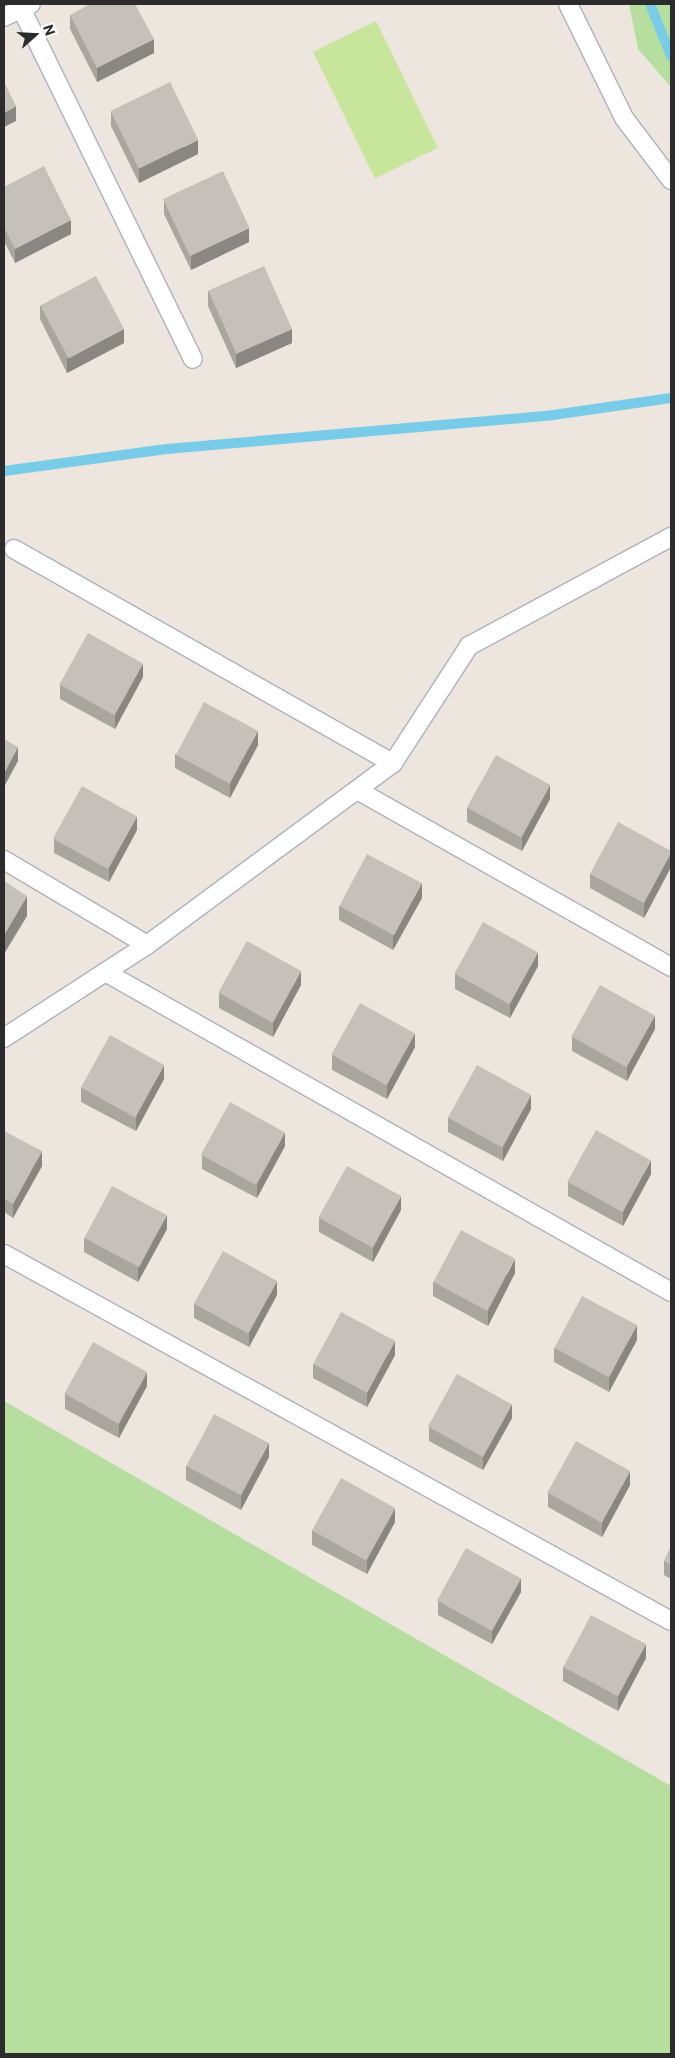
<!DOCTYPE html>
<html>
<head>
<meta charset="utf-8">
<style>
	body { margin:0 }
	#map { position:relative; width:675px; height:2058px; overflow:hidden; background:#ece6df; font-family:Commissioner,sans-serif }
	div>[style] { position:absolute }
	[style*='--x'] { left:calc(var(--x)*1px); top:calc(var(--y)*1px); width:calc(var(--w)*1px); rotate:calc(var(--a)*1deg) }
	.green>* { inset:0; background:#b6df9f }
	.pitch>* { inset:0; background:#c7e69b; transform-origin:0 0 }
	.stream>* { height:10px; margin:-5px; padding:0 5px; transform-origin:5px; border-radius:5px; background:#79cce7 }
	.roads { filter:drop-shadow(1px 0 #afb1bb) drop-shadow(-1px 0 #afb1bb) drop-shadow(0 1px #afb1bb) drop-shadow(0 -1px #afb1bb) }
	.lane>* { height:18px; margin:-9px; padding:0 9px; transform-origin:9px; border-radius:9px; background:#fff }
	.wall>* { inset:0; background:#a9a6a0 }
	.shaded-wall>* { inset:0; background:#8a8782 }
	.building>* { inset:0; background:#c5c1ba; transform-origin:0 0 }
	span { translate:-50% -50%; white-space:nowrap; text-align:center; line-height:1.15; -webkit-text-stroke:4.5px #fff; paint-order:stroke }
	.frame { position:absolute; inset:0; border:5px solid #2c2c2c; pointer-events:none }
	.north { position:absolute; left:10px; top:10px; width:50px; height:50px; -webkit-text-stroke:4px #fff; paint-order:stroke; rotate:71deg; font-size:14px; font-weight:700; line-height:20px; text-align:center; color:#2c2c2c }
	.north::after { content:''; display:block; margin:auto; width:18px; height:22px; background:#2c2c2c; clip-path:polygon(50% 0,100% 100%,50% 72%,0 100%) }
</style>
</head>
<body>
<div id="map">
	<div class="green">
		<i style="clip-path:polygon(629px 4px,671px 4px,671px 87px,638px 49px)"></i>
		<i style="clip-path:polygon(4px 1401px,671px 1786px,671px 2054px,4px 2054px)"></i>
	</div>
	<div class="pitch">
		<i style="left:376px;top:21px;width:141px;height:70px;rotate:64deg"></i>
	</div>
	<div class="stream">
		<i style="--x:650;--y:4;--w:56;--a:68"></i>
		<i style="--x:4;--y:471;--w:164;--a:-7.7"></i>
		<i style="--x:167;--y:449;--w:387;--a:-5"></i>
		<i style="--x:553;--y:415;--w:119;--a:-8.2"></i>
	</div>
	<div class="roads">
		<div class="lane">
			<i style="--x:19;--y:4;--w:395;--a:63.9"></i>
			<i style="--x:568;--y:4;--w:127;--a:63.8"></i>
			<i style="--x:624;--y:118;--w:78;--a:52.8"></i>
			<i style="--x:4;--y:17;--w:30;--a:-26"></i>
			<i style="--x:14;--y:549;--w:435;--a:29.5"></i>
			<i style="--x:393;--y:763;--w:306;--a:143.5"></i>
			<i style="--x:393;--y:763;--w:140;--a:-57"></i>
			<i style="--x:469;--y:646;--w:230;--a:-28.4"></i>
			<i style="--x:357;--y:790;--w:360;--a:29.4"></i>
			<i style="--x:4;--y:860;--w:166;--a:30.7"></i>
			<i style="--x:147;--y:945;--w:171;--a:147"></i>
			<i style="--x:105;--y:972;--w:650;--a:29.48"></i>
			<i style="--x:4;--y:1254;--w:761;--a:28.82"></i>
		</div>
	</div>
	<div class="wall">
		<i style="clip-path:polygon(70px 15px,154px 53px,97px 82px,70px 29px)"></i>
		<i style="clip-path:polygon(111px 111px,198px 154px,139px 183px,111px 126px)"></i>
		<i style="clip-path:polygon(4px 187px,71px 234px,15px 263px,4px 241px)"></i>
		<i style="clip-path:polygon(164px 200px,249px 242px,191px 270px,164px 214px)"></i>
		<i style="clip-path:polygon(208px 291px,292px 343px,236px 368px,208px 306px)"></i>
		<i style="clip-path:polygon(40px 305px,124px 343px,67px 373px,40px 319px)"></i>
		<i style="clip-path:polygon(143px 677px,115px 729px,60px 699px,60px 685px)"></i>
		<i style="clip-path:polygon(258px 745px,230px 798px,175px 768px,175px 754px)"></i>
		<i style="clip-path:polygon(550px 799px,522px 851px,467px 822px,467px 807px)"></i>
		<i style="clip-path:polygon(137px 830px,109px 882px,54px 853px,54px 839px)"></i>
		<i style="clip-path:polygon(671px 851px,671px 867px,644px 918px,590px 888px,590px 874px)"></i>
		<i style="clip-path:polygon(422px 898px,393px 950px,339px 920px,339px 906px)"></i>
		<i style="clip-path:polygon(538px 966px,510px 1018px,455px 989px,455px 974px)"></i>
		<i style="clip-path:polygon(301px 985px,273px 1037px,219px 1008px,219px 993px)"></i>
		<i style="clip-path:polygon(655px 1029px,627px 1081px,572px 1051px,572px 1037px)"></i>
		<i style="clip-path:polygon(415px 1047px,387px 1099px,332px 1070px,332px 1055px)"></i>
		<i style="clip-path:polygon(164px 1079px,136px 1131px,81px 1102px,81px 1087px)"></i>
		<i style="clip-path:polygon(531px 1109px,503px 1161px,448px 1132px,448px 1118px)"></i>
		<i style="clip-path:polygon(4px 1131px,42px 1166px,13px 1218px,4px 1212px)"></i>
		<i style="clip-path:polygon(285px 1146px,257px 1198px,202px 1169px,202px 1155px)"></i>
		<i style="clip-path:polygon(651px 1174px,623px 1226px,568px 1196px,568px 1182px)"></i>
		<i style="clip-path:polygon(401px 1210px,373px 1262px,319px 1232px,319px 1218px)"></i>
		<i style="clip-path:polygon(167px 1229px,138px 1282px,84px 1252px,84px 1238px)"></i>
		<i style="clip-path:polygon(515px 1273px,488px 1326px,433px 1296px,433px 1282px)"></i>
		<i style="clip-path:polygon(277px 1295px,249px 1347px,194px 1318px,194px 1304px)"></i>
		<i style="clip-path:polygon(637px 1340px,609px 1392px,554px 1362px,554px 1348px)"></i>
		<i style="clip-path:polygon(395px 1355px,367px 1407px,313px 1378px,313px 1364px)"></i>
		<i style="clip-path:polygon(147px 1386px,119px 1438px,65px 1409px,65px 1394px)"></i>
		<i style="clip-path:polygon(512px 1418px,483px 1470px,429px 1441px,429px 1427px)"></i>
		<i style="clip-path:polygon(269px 1457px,241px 1510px,186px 1480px,186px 1466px)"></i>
		<i style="clip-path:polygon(630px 1485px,602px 1537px,548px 1507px,548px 1493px)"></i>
		<i style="clip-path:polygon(395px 1522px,367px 1574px,312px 1545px,312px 1531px)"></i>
		<i style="clip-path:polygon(671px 1547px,671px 1579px,664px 1575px,664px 1561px)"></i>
		<i style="clip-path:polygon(521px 1592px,492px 1644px,438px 1615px,438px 1601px)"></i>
		<i style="clip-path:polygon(646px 1658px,618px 1711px,563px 1681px,563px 1667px)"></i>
	</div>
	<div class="shaded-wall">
		<i style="clip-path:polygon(154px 39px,154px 53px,97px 82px,97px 68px)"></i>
		<i style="clip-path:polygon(16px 106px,16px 121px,4px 127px,4px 113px)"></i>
		<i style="clip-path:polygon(198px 140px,198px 154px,139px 183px,139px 169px)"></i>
		<i style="clip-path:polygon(71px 220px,71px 234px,15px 263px,15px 249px)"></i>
		<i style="clip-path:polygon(249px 228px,249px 242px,191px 270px,191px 256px)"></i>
		<i style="clip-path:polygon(124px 329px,124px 343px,67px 373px,67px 358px)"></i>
		<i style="clip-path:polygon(292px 329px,292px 343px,236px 368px,236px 354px)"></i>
		<i style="clip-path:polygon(143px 663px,143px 677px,115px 729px,115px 715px)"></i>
		<i style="clip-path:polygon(258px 731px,258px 745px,230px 798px,230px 783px)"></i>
		<i style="clip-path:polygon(18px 747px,18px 761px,4px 787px,4px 773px)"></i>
		<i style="clip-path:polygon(550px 785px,550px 799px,522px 851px,522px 837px)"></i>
		<i style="clip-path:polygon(137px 816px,137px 830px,109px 882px,109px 868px)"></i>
		<i style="clip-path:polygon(671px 853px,671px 867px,644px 918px,644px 903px)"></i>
		<i style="clip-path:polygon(422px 883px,422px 898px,393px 950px,393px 936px)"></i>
		<i style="clip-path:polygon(27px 896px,27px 916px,4px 954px,4px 935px)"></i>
		<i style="clip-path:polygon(538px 952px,538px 966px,510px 1018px,510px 1004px)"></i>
		<i style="clip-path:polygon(301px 971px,301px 985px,273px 1037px,273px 1023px)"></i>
		<i style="clip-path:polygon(655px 1015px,655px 1029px,627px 1081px,627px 1067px)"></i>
		<i style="clip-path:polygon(415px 1033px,415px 1047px,387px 1099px,387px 1085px)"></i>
		<i style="clip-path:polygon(164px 1065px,164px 1079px,136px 1131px,136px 1117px)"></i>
		<i style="clip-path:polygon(531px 1095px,531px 1109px,503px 1161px,503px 1147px)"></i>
		<i style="clip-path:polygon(285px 1132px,285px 1146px,257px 1198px,257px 1184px)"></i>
		<i style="clip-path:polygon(42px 1151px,42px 1166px,13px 1218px,13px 1204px)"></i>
		<i style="clip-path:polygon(651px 1160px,651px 1174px,623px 1226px,623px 1212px)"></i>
		<i style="clip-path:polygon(401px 1196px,401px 1210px,373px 1262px,373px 1248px)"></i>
		<i style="clip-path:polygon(167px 1215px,167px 1229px,138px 1282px,138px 1267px)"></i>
		<i style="clip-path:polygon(515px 1259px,515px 1273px,488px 1326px,488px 1311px)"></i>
		<i style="clip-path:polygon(277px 1281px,277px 1295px,249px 1347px,249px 1333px)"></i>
		<i style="clip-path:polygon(637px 1325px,637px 1340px,609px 1392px,609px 1377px)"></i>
		<i style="clip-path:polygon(395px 1341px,395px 1355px,367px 1407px,367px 1393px)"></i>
		<i style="clip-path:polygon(147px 1372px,147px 1386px,119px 1438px,119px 1424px)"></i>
		<i style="clip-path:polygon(512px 1404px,512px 1418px,483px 1470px,483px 1456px)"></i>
		<i style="clip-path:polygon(269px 1443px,269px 1457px,241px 1510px,241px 1495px)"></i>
		<i style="clip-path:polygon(630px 1471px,630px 1485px,602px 1537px,602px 1523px)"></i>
		<i style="clip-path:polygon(395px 1508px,395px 1522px,367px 1574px,367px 1560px)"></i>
		<i style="clip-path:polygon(521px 1578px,521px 1592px,492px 1644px,492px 1630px)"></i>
		<i style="clip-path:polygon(646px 1644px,646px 1658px,618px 1711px,618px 1696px)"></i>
	</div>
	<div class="building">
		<i style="clip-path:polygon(90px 4px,135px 4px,154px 39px,97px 68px,70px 15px)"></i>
		<i style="clip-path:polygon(4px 82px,16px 106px,4px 113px)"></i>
		<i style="left:170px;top:82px;width:64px;height:66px;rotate:64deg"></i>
		<i style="clip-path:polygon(44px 166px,71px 220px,15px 249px,4px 227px,4px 187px)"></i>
		<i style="left:223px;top:171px;width:63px;height:66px;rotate:65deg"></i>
		<i style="left:264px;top:266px;width:69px;height:61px;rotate:66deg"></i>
		<i style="left:96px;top:276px;width:60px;height:63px;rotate:62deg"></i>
		<i style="left:88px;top:633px;width:63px;height:59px;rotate:29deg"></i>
		<i style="left:204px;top:702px;width:61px;height:60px;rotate:28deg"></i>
		<i style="clip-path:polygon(4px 739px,18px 747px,4px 773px)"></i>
		<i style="left:496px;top:755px;width:62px;height:60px;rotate:29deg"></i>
		<i style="left:82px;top:786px;width:63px;height:60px;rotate:29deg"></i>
		<i style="clip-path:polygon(618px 822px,671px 851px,671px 853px,644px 903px,590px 874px)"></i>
		<i style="left:367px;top:854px;width:62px;height:59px;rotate:28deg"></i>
		<i style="clip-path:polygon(4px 881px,27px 896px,4px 935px)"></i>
		<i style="left:483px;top:922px;width:63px;height:59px;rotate:29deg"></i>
		<i style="left:247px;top:941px;width:62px;height:59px;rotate:29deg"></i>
		<i style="left:600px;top:985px;width:63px;height:59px;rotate:29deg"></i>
		<i style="left:360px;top:1003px;width:63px;height:59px;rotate:29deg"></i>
		<i style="left:110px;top:1035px;width:62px;height:60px;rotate:29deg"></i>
		<i style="left:477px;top:1065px;width:62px;height:60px;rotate:29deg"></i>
		<i style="left:230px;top:1102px;width:63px;height:60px;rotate:29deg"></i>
		<i style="left:596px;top:1130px;width:63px;height:59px;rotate:29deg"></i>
		<i style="clip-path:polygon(4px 1131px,42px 1151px,13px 1204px,4px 1198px)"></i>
		<i style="left:347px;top:1166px;width:62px;height:59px;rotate:29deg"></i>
		<i style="left:112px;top:1186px;width:62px;height:59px;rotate:28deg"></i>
		<i style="left:461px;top:1230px;width:61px;height:59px;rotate:28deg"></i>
		<i style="left:223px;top:1251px;width:62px;height:60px;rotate:29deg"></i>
		<i style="left:582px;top:1296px;width:62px;height:59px;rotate:28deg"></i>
		<i style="left:341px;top:1312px;width:61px;height:59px;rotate:28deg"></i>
		<i style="left:93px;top:1342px;width:62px;height:59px;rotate:29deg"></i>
		<i style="left:457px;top:1374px;width:63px;height:60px;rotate:29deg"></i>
		<i style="left:214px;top:1414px;width:62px;height:59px;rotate:28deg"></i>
		<i style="left:576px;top:1441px;width:62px;height:59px;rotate:29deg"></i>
		<i style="left:341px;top:1478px;width:62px;height:60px;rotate:29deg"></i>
		<i style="clip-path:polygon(671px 1547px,671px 1565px,664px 1561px)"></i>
		<i style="left:466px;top:1548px;width:63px;height:60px;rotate:29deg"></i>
		<i style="left:591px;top:1615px;width:62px;height:59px;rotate:28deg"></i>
	</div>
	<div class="frame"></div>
	<div class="north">N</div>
</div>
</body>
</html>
